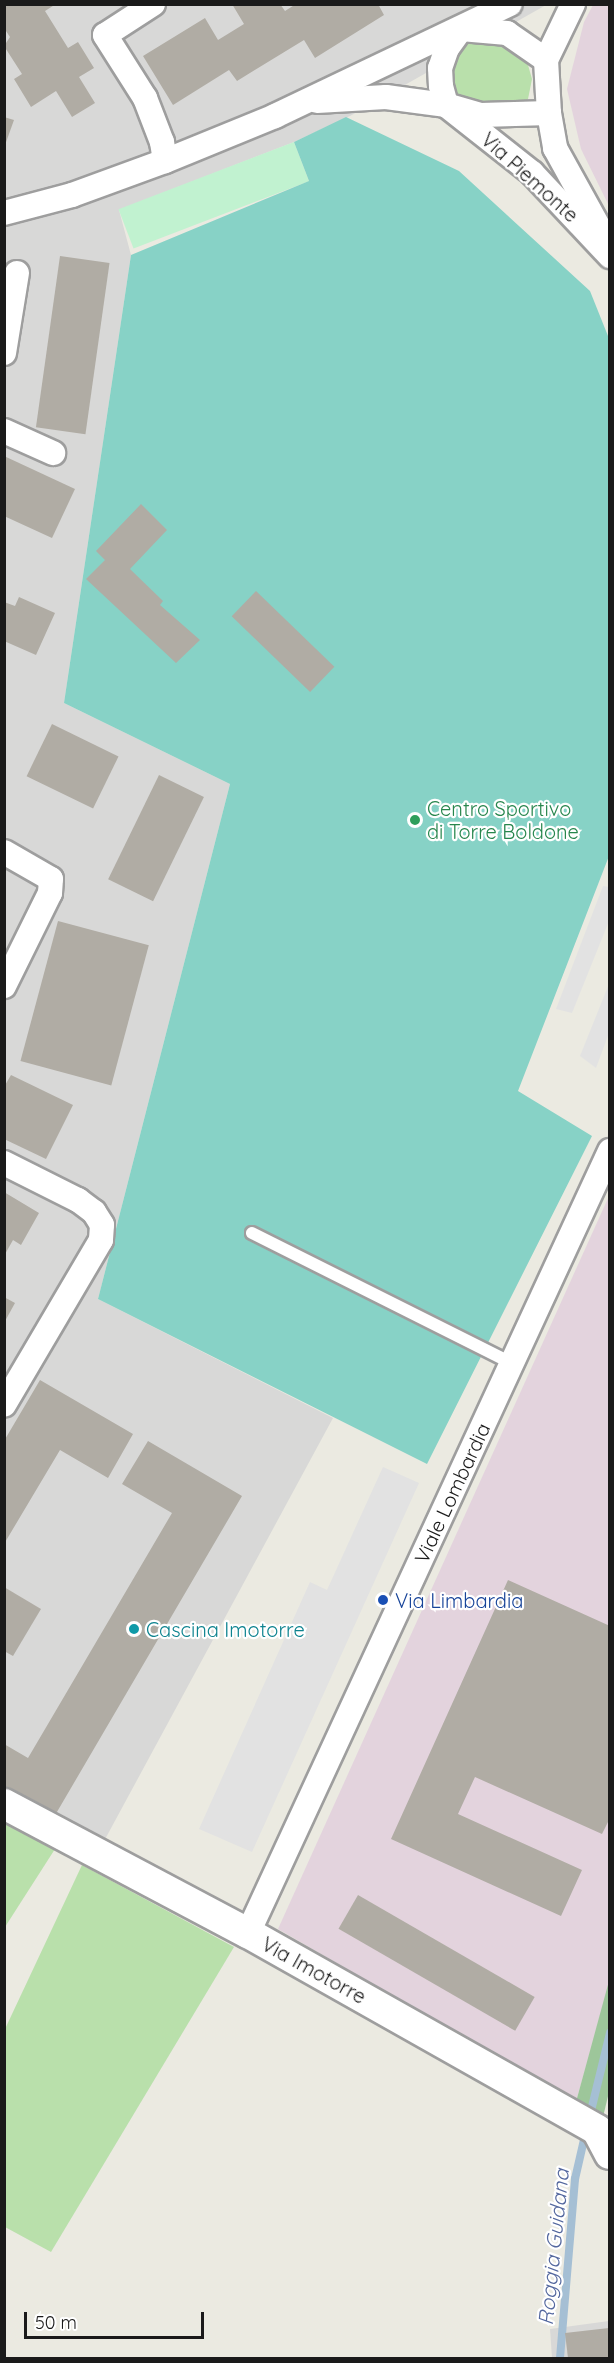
<!DOCTYPE html>
<html>
<head>
<meta charset="utf-8">
<style>
	body { margin:0 }
	#map { position:relative; width:614px; height:2363px; overflow:hidden; background:#ebeae1; font-family:Quicksand,sans-serif }
	div>[style] { position:absolute }
	[style*='--x'] { left:calc(var(--x)*1px); top:calc(var(--y)*1px); width:calc(var(--w)*1px); rotate:calc(var(--a)*1deg) }
	.residential>* { inset:0; background:#d8d8d7 }
	.industrial>* { inset:0; background:#e3d3dd }
	.grass>* { inset:0; background:#b9e0ab }
	.forest>* { inset:0; background:#9dc69a }
	.park>* { inset:0; background:#c1f2d0; transform-origin:0 0 }
	.pitch>* { inset:0; background:#87d2c6 }
	.parking>* { inset:0; background:#e2e2e2 }
	.stream>* { height:8px; margin:-4px; padding:0 4px; transform-origin:4px; border-radius:4px; background:#a5bfd4 }
	.building>* { inset:0; background:#b0aca4; transform-origin:0 0 }
	.roads { filter:drop-shadow(2px 0 #9e9e9e) drop-shadow(-2px 0 #9e9e9e) drop-shadow(0 2px #9e9e9e) drop-shadow(0 -2px #9e9e9e) }
	.service>* { height:12px; margin:-6px; padding:0 6px; transform-origin:6px; border-radius:6px; background:#fff }
	.minor>* { height:24px; margin:-12px; padding:0 12px; transform-origin:12px; border-radius:12px; background:#fff }
	.tertiary>* { height:30px; margin:-15px; padding:0 15px; transform-origin:15px; border-radius:15px; background:#fff }
	.dots>* { width:16px; height:16px; translate:-50% -50%; box-sizing:border-box; border:3px solid #fff; border-radius:50% }
	span { translate:-50% -50%; white-space:nowrap; text-align:center; line-height:1.15; -webkit-text-stroke:4.5px #fff; paint-order:stroke }
	.street-label { font-size:20px; color:#1a1a1a }
	.leisure-label { font-size:20px; color:#27864d }
	.left { translate:0 -50%; text-align:left }
	.transit-label { font-size:20px; color:#164399 }
	.culture-label { font-size:20px; color:#0d838f }
	.water-label { font-size:21px; color:#53679e; font-style:italic }
	.frame { position:absolute; inset:0; border:6px solid #1a1a1a; pointer-events:none }
	.scale { position:absolute; left:24px; top:2312px; width:180px; height:27px; box-sizing:border-box; border:3px solid #1a1a1a; border-top:0; padding-left:8px; font-size:18px; line-height:21px; white-space:nowrap; color:#1a1a1a; -webkit-text-stroke:4px #fff; paint-order:stroke }
</style>
</head>
<body>
<div id="map">
	<div class="residential">
		<i style="clip-path:polygon(5px 5px,546px 5px,350px 116px,294px 142px,119px 210px,131px 255px,64px 703px,230px 784px,98px 1299px,333px 1418px,103px 1843px,5px 1788px)"></i>
		<i style="clip-path:polygon(609px 2321px,609px 2358px,552px 2358px,550px 2329px)"></i>
	</div>
	<div class="industrial">
		<i style="clip-path:polygon(593px 5px,609px 5px,609px 206px,581px 149px,567px 89px,584px 22px)"></i>
		<i style="clip-path:polygon(609px 1196px,610px 1981px,576px 2102px,278px 1929px)"></i>
	</div>
	<div class="grass">
		<i style="clip-path:polygon(470px 41px,499px 42px,526px 58px,532px 79px,528px 99px,520px 104px,503px 106px,454px 98px,450px 76px,457px 52px)"></i>
		<i style="clip-path:polygon(5px 1821px,55px 1849px,5px 1927px)"></i>
		<i style="clip-path:polygon(82px 1865px,234px 1947px,51px 2252px,5px 2227px,5px 2029px)"></i>
	</div>
	<div class="forest">
		<i style="clip-path:polygon(609px 1981px,609px 2092px,603px 2117px,576px 2102px)"></i>
	</div>
	<div class="park">
		<i style="left:294px;top:142px;width:42px;height:188px;rotate:69deg"></i>
	</div>
	<div class="pitch">
		<i style="clip-path:polygon(346px 117px,459px 171px,590px 291px,610px 341px,609px 856px,518px 1091px,592px 1136px,427px 1464px,98px 1299px,230px 784px,64px 703px,131px 255px,309px 181px,294px 142px)"></i>
	</div>
	<div class="parking">
		<i style="clip-path:polygon(603px 886px,609px 887px,609px 921px,572px 1013px,556px 1009px)"></i>
		<i style="clip-path:polygon(609px 984px,609px 1033px,596px 1068px,580px 1056px)"></i>
		<i style="clip-path:polygon(383px 1467px,419px 1483px,252px 1852px,199px 1829px,310px 1582px,327px 1590px)"></i>
	</div>
	<div class="stream">
		<i style="--x:589;--y:2119;--w:89;--a:-76.3"></i>
		<i style="--x:560;--y:2358;--w:180;--a:-85.2"></i>
		<i style="--x:575;--y:2179;--w:49;--a:-77.1"></i>
	</div>
	<div class="building">
		<i style="clip-path:polygon(4px 4px,56px 4px,45px 11px,68px 48px,78px 42px,94px 68px,79px 77px,95px 103px,72px 117px,56px 91px,31px 107px,14px 79px,22px 74px,4px 46px,10px 37px,4px 28px)"></i>
		<i style="clip-path:polygon(232px 4px,280px 4px,285px 11px,296px 4px,378px 4px,384px 15px,315px 58px,304px 40px,237px 81px,229px 70px,173px 105px,143px 56px,205px 18px,218px 40px,244px 24px)"></i>
		<i style="clip-path:polygon(4px 117px,14px 120px,5px 145px,4px 144px)"></i>
		<i style="left:60px;top:256px;width:50px;height:173px;rotate:8deg"></i>
		<i style="clip-path:polygon(4px 456px,75px 489px,52px 538px,4px 516px)"></i>
		<i style="clip-path:polygon(141px 504px,167px 530px,130px 569px,163px 601px,160px 605px,200px 640px,176px 663px,86px 579px,105px 560px,96px 551px)"></i>
		<i style="left:256px;top:591px;width:109px;height:35px;rotate:44deg"></i>
		<i style="clip-path:polygon(19px 597px,55px 613px,36px 655px,4px 641px,4px 602px,15px 606px)"></i>
		<i style="left:52px;top:724px;width:74px;height:58px;rotate:26deg"></i>
		<i style="left:159px;top:775px;width:50px;height:116px;rotate:26deg"></i>
		<i style="left:58px;top:921px;width:94px;height:145px;rotate:15deg"></i>
		<i style="clip-path:polygon(11px 1075px,73px 1105px,46px 1159px,4px 1139px,4px 1087px)"></i>
		<i style="clip-path:polygon(4px 1192px,39px 1213px,21px 1245px,13px 1240px,4px 1256px)"></i>
		<i style="clip-path:polygon(4px 1297px,15px 1303px,4px 1323px)"></i>
		<i style="clip-path:polygon(40px 1380px,133px 1434px,108px 1478px,60px 1450px,4px 1544px,4px 1441px)"></i>
		<i style="clip-path:polygon(148px 1441px,242px 1496px,54px 1817px,4px 1788px,4px 1744px,28px 1758px,172px 1513px,122px 1484px)"></i>
		<i style="clip-path:polygon(508px 1580px,610px 1626px,610px 1818px,602px 1834px,475px 1777px,458px 1814px,582px 1870px,561px 1916px,391px 1839px)"></i>
		<i style="clip-path:polygon(4px 1587px,41px 1609px,13px 1656px,4px 1651px)"></i>
		<i style="left:358px;top:1895px;width:204px;height:39px;rotate:30deg"></i>
		<i style="clip-path:polygon(609px 2328px,610px 2358px,568px 2358px,565px 2333px)"></i>
	</div>
	<div class="roads">
		<div class="service">
			<i style="--x:252;--y:1233;--w:291;--a:26.6"></i>
		</div>
		<div class="minor">
			<i style="--x:153;--y:4;--w:57;--a:147.1"></i>
			<i style="--x:105;--y:35;--w:75;--a:57.6"></i>
			<i style="--x:145;--y:98;--w:47;--a:68.9"></i>
			<i style="--x:162;--y:142;--w:19;--a:81"></i>
			<i style="--x:573;--y:4;--w:62;--a:115.7"></i>
			<i style="--x:546;--y:60;--w:53;--a:86.8"></i>
			<i style="--x:549;--y:113;--w:36;--a:80"></i>
			<i style="--x:555;--y:148;--w:99;--a:61.1"></i>
			<i style="--x:546;--y:60;--w:47;--a:-145.3"></i>
			<i style="--x:507;--y:33;--w:46;--a:-175"></i>
			<i style="--x:461;--y:29;--w:24;--a:126"></i>
			<i style="--x:447;--y:48;--w:21;--a:109"></i>
			<i style="--x:440;--y:68;--w:18;--a:87"></i>
			<i style="--x:441;--y:86;--w:20;--a:75"></i>
			<i style="--x:446;--y:105;--w:36;--a:16"></i>
			<i style="--x:481;--y:115;--w:68;--a:-1.7"></i>
			<i style="--x:317;--y:101;--w:69;--a:-3.3"></i>
			<i style="--x:386;--y:97;--w:61;--a:7.6"></i>
			<i style="--x:446;--y:105;--w:110;--a:38.3"></i>
			<i style="--x:532;--y:173;--w:114;--a:46.8"></i>
			<i style="--x:4;--y:213;--w:70;--a:-14.8"></i>
			<i style="--x:72;--y:195;--w:99;--a:-20.1"></i>
			<i style="--x:165;--y:161;--w:119;--a:-22.2"></i>
			<i style="--x:275;--y:116;--w:260;--a:-25.5"></i>
			<i style="--x:4;--y:353;--w:81;--a:-80.8"></i>
			<i style="--x:4;--y:431;--w:54;--a:24.2"></i>
			<i style="--x:4;--y:852;--w:54;--a:29.9"></i>
			<i style="--x:51;--y:879;--w:14;--a:94"></i>
			<i style="--x:50;--y:893;--w:104;--a:116.3"></i>
			<i style="--x:4;--y:1163;--w:83;--a:26.6"></i>
			<i style="--x:78;--y:1200;--w:20;--a:37"></i>
			<i style="--x:94;--y:1212;--w:15;--a:58"></i>
			<i style="--x:102;--y:1225;--w:15;--a:94"></i>
			<i style="--x:101;--y:1240;--w:191;--a:120.5"></i>
			<i style="--x:248;--y:1933;--w:862;--a:-65.16"></i>
		</div>
		<div class="tertiary">
			<i style="--x:4;--y:1804;--w:276;--a:27.9"></i>
			<i style="--x:248;--y:1933;--w:401;--a:29.4"></i>
			<i style="--x:597;--y:2130;--w:27;--a:62"></i>
		</div>
	</div>
	<div class="dots">
		<i style="left:415px;top:820px;background:#2e9e5b"></i>
		<i style="left:383px;top:1600px;background:#1a4fb4"></i>
		<i style="left:134px;top:1629px;background:#0f9aa8"></i>
	</div>
	<div class="street-label">
		<span style="left:530px;top:177px;rotate:42deg">Via Piemonte</span>
		<span style="left:452px;top:1493px;rotate:-65deg">Viale Lombardia</span>
		<span style="left:314px;top:1970px;rotate:29deg">Via Imotorre</span>
	</div>
	<div class="leisure-label">
		<span class="left" style="left:427px;top:820px">Centro Sportivo<br>di Torre Boldone</span>
	</div>
	<div class="transit-label">
		<span class="left" style="left:395px;top:1600px">Via Limbardia</span>
	</div>
	<div class="culture-label">
		<span class="left" style="left:146px;top:1629px">Cascina Imotorre</span>
	</div>
	<div class="water-label">
		<span style="left:553px;top:2247px;rotate:-84deg">Roggia Guidana</span>
	</div>
	<div class="frame"></div>
	<div class="scale">50 m</div>
</div>
</body>
</html>
